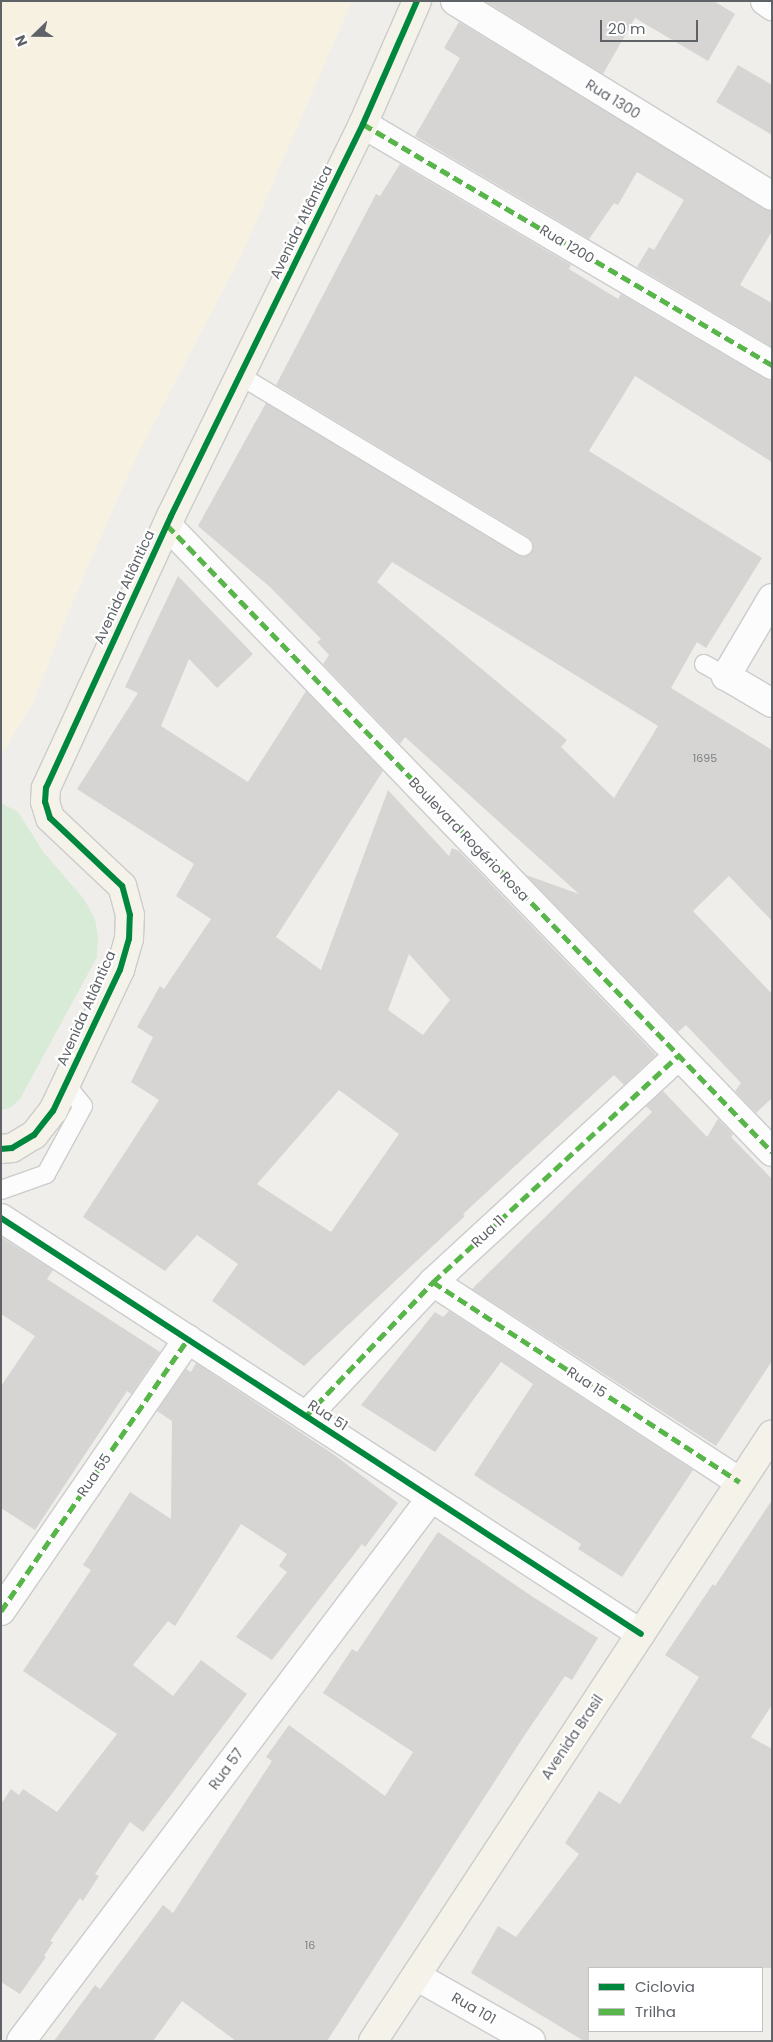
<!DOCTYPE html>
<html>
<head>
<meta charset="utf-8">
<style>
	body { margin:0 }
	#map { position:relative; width:773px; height:2042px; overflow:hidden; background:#efeeea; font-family:Poppins,sans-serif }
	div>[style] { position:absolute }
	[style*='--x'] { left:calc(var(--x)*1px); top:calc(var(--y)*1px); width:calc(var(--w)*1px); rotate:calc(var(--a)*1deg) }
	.green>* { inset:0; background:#d8ebd6 }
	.sand>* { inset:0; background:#f6f1e1 }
	.building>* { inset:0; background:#d6d5d3 }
	.roads { filter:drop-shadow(1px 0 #cbcccc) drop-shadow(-1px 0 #cbcccc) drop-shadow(0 1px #cbcccc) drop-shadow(0 -1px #cbcccc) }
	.lane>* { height:18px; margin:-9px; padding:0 9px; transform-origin:9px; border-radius:9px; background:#fdfcfc }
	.street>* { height:28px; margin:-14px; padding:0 14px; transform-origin:14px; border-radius:14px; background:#fdfcfc }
	.primary>* { height:28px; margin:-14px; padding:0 14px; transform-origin:14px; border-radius:14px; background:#f4f2e9 }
	.quiet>* { height:5px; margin-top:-2.5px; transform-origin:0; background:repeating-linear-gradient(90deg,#58b549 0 10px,transparent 0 15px) }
	.cycleway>* { height:6px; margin:-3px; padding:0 3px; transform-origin:3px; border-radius:3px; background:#00873e }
	span { translate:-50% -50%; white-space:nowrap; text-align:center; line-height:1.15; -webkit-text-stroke:4.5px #fff; paint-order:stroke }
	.number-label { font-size:11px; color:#7e8184 }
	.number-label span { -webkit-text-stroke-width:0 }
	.street-label { font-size:14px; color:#5f6368 }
	.frame { position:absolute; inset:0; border:2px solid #5f6368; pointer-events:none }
	.legend { position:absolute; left:588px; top:1967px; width:175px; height:65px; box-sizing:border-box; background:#fff; border:1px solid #bfc1c3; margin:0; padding:6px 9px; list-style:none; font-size:15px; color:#5f6368 }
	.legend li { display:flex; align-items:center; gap:10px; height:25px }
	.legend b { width:25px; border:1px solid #bfc1c3 }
	.north { position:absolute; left:10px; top:10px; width:50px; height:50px; -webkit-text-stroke:4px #fff; paint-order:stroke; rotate:248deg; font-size:14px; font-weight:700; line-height:20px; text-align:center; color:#5f6368 }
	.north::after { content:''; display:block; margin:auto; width:18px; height:22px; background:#5f6368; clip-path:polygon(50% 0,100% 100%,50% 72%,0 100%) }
	.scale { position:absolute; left:600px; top:20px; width:98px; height:22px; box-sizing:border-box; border:2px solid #5f6368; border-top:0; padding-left:6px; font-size:15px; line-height:18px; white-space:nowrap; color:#5f6368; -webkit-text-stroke:4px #fff; paint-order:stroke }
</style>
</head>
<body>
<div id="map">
	<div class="green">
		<i style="clip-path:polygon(1px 803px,18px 812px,44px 853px,84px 899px,95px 919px,98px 937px,97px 957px,20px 1099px,10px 1108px,1px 1110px)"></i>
	</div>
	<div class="sand">
		<i style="clip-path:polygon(1px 1px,352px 1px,244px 250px,136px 458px,74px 599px,34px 701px,1px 756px)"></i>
	</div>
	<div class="building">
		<i style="clip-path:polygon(485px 1px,714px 1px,735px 14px,708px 61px,635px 18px,603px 74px)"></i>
		<i style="clip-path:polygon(459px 22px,772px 212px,772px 231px,740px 285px,772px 303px,772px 347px,637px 267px,649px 247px,654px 250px,684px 200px,637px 172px,618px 205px,614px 203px,589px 239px,415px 136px,460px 58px,444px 48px)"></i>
		<i style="clip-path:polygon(738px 65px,772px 85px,772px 135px,716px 102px)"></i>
		<i style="clip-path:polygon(evenodd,400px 164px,571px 265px,569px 269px,618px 299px,621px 294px,764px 378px,772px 381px,772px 462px,635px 376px,589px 451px,762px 558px,706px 648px,697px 642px,671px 688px,772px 750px,772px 921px,729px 876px,693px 911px,772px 994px,772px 1098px,756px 1113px,735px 1091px,741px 1083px,686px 1025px,678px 1032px,526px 875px,579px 894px,405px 737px,400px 744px,323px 664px,329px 655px,317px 642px,321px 639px,270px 587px,198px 526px,266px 403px,518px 555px,528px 555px,532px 551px,532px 541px,528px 537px,276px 385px,376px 194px,380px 196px,400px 164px,392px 562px,658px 726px,614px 798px,561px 747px,567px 740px,377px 582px,392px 562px)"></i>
		<i style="clip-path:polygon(evenodd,178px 576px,253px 654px,217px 688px,189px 659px,161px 726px,248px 782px,306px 691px,383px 771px,276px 937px,321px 970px,388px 790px,449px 856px,452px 848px,459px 851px,656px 1055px,624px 1085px,614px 1075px,463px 1214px,465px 1216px,304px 1366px,212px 1301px,238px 1264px,197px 1235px,165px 1271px,83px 1217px,159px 1100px,131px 1082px,153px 1037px,137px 1027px,160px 986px,164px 989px,211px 919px,176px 896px,194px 864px,77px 789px,138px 693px,125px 687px,178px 576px,409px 954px,450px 1000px,423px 1035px,388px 1010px,409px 954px,178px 576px,339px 1090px,399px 1134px,331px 1232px,257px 1184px,339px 1090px)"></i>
		<i style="clip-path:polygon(663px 1091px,707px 1137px,718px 1119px,733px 1134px,731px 1137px,772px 1179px,772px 1361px,716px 1446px,472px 1289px,652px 1112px,646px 1106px)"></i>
		<i style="clip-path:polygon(1px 1237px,53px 1270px,47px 1279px,160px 1352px,131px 1394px,127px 1391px,35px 1530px,1px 1508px,1px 1386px,35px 1336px,1px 1314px)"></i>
		<i style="clip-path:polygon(449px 1311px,693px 1470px,622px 1577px,578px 1549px,581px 1544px,474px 1475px,533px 1384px,501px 1362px,435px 1452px,361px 1405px,435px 1312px,443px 1317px)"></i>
		<i style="clip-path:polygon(196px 1363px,333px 1454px,398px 1503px,365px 1547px,362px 1544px,272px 1660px,236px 1637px,287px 1572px,279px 1566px,287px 1554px,241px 1524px,175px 1626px,168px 1621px,133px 1665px,173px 1696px,201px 1660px,247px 1694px,143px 1832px,130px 1822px,95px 1874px,99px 1876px,83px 1901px,80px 1898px,50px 1941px,53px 1942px,44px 1956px,46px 1957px,20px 1994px,1px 1982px,1px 1804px,11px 1789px,19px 1795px,23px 1789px,57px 1812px,117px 1734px,23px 1671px,91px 1570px,83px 1565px,130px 1492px,171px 1519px,172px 1421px,157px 1411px,186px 1369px,191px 1372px)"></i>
		<i style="clip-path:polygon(772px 1500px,772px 1705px,751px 1737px,772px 1749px,772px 1968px,589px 1968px,589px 2041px,584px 2041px,471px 1973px,498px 1926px,516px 1937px,579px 1854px,565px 1843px,599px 1791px,620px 1804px,699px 1677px,665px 1655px,713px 1584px,715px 1586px)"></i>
		<i style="clip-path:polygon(438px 1532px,533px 1597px,598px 1638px,572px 1680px,565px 1676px,524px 1736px,327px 2041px,236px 2041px,182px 2001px,153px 2041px,54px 2041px,95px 1985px,100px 1989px,163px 1905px,173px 1913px,272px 1761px,266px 1757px,289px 1725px,385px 1796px,413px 1752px,323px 1693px,352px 1649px,357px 1652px)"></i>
	</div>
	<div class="roads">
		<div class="lane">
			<i style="--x:239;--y:375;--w:332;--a:31.1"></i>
			<i style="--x:704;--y:664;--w:25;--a:29"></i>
			<i style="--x:1;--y:1190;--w:48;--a:-19.6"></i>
			<i style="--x:46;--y:1174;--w:77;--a:-61.4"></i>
			<i style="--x:83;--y:1106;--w:27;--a:-129"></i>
		</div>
		<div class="street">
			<i style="--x:455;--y:1;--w:372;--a:31.6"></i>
			<i style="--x:765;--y:1;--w:9;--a:36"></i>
			<i style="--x:363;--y:124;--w:475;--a:30.5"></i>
			<i style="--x:167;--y:525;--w:871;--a:46.02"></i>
			<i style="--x:772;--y:598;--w:91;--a:120.5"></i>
			<i style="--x:726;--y:676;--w:53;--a:30.4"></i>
			<i style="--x:1;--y:1218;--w:763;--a:33.02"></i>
			<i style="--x:433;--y:1282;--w:366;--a:33.1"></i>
			<i style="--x:306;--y:1416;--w:185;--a:-46.5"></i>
			<i style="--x:433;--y:1282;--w:333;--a:-42.7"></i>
			<i style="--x:1;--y:1611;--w:330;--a:-55.5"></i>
			<i style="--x:416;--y:1976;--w:132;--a:29.5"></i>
			<i style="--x:21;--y:2041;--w:680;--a:-52.94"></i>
		</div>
		<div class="primary">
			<i style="--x:1;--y:1149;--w:11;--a:-5"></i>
			<i style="--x:12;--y:1148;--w:26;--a:-31"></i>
			<i style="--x:34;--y:1135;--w:31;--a:-52"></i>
			<i style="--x:53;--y:1111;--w:156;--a:-64.6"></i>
			<i style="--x:120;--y:970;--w:32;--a:-74"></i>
			<i style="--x:129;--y:939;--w:24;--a:-88"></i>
			<i style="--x:130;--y:915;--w:30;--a:-105"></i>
			<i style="--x:122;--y:886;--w:99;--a:-136.6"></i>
			<i style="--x:50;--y:818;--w:17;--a:-107"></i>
			<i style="--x:45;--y:802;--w:14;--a:-86"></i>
			<i style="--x:46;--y:788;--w:299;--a:-65.3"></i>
			<i style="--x:171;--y:516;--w:436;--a:-63.9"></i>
			<i style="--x:363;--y:124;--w:134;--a:-66.3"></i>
			<i style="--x:373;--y:2041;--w:726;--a:-56.68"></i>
		</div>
	</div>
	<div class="quiet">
		<i style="--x:363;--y:124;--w:475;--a:30.5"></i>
		<i style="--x:167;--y:525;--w:871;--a:46.02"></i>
		<i style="--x:433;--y:1282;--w:366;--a:33.1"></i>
		<i style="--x:306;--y:1416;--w:185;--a:-46.5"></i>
		<i style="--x:433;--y:1282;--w:333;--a:-42.7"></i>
		<i style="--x:1;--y:1611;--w:330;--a:-55.5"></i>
	</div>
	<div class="cycleway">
		<i style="--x:1;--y:1149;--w:11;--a:-5"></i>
		<i style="--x:12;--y:1148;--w:26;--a:-31"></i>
		<i style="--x:34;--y:1135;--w:31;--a:-52"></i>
		<i style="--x:53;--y:1111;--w:156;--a:-64.6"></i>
		<i style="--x:120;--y:970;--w:32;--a:-74"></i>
		<i style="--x:129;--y:939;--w:24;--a:-88"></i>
		<i style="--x:130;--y:915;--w:30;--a:-105"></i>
		<i style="--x:122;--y:886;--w:99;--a:-136.6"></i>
		<i style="--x:50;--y:818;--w:17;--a:-107"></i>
		<i style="--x:45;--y:802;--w:14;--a:-86"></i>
		<i style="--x:46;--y:788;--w:299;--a:-65.3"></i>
		<i style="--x:171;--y:516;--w:436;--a:-63.9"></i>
		<i style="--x:363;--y:124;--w:134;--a:-66.3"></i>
		<i style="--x:1;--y:1218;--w:763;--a:33.02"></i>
	</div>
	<div class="number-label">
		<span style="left:705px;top:758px">1695</span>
		<span style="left:310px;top:1945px">16</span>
	</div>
	<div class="street-label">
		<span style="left:613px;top:99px;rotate:32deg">Rua 1300</span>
		<span style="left:301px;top:222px;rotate:-64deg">Avenida Atlântica</span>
		<span style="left:567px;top:244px;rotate:31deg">Rua 1200</span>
		<span style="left:124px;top:587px;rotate:-65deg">Avenida Atlântica</span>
		<span style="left:469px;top:839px;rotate:46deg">Boulevard Rogério Rosa</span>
		<span style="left:86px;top:1008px;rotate:-66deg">Avenida Atlântica</span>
		<span style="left:488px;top:1231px;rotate:-43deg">Rua 11</span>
		<span style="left:587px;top:1382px;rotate:33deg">Rua 15</span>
		<span style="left:328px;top:1415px;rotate:33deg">Rua 51</span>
		<span style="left:94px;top:1475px;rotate:-56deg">Rua 55</span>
		<span style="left:572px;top:1737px;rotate:-56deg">Avenida Brasil</span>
		<span style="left:226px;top:1769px;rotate:-53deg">Rua 57</span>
		<span style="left:474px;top:2008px;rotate:30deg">Rua 101</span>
	</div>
	<div class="frame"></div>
	<ul class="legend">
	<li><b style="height:6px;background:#00873e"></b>Ciclovia</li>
	<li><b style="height:6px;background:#58b549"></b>Trilha</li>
	</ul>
	<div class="north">N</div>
	<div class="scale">20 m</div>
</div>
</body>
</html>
